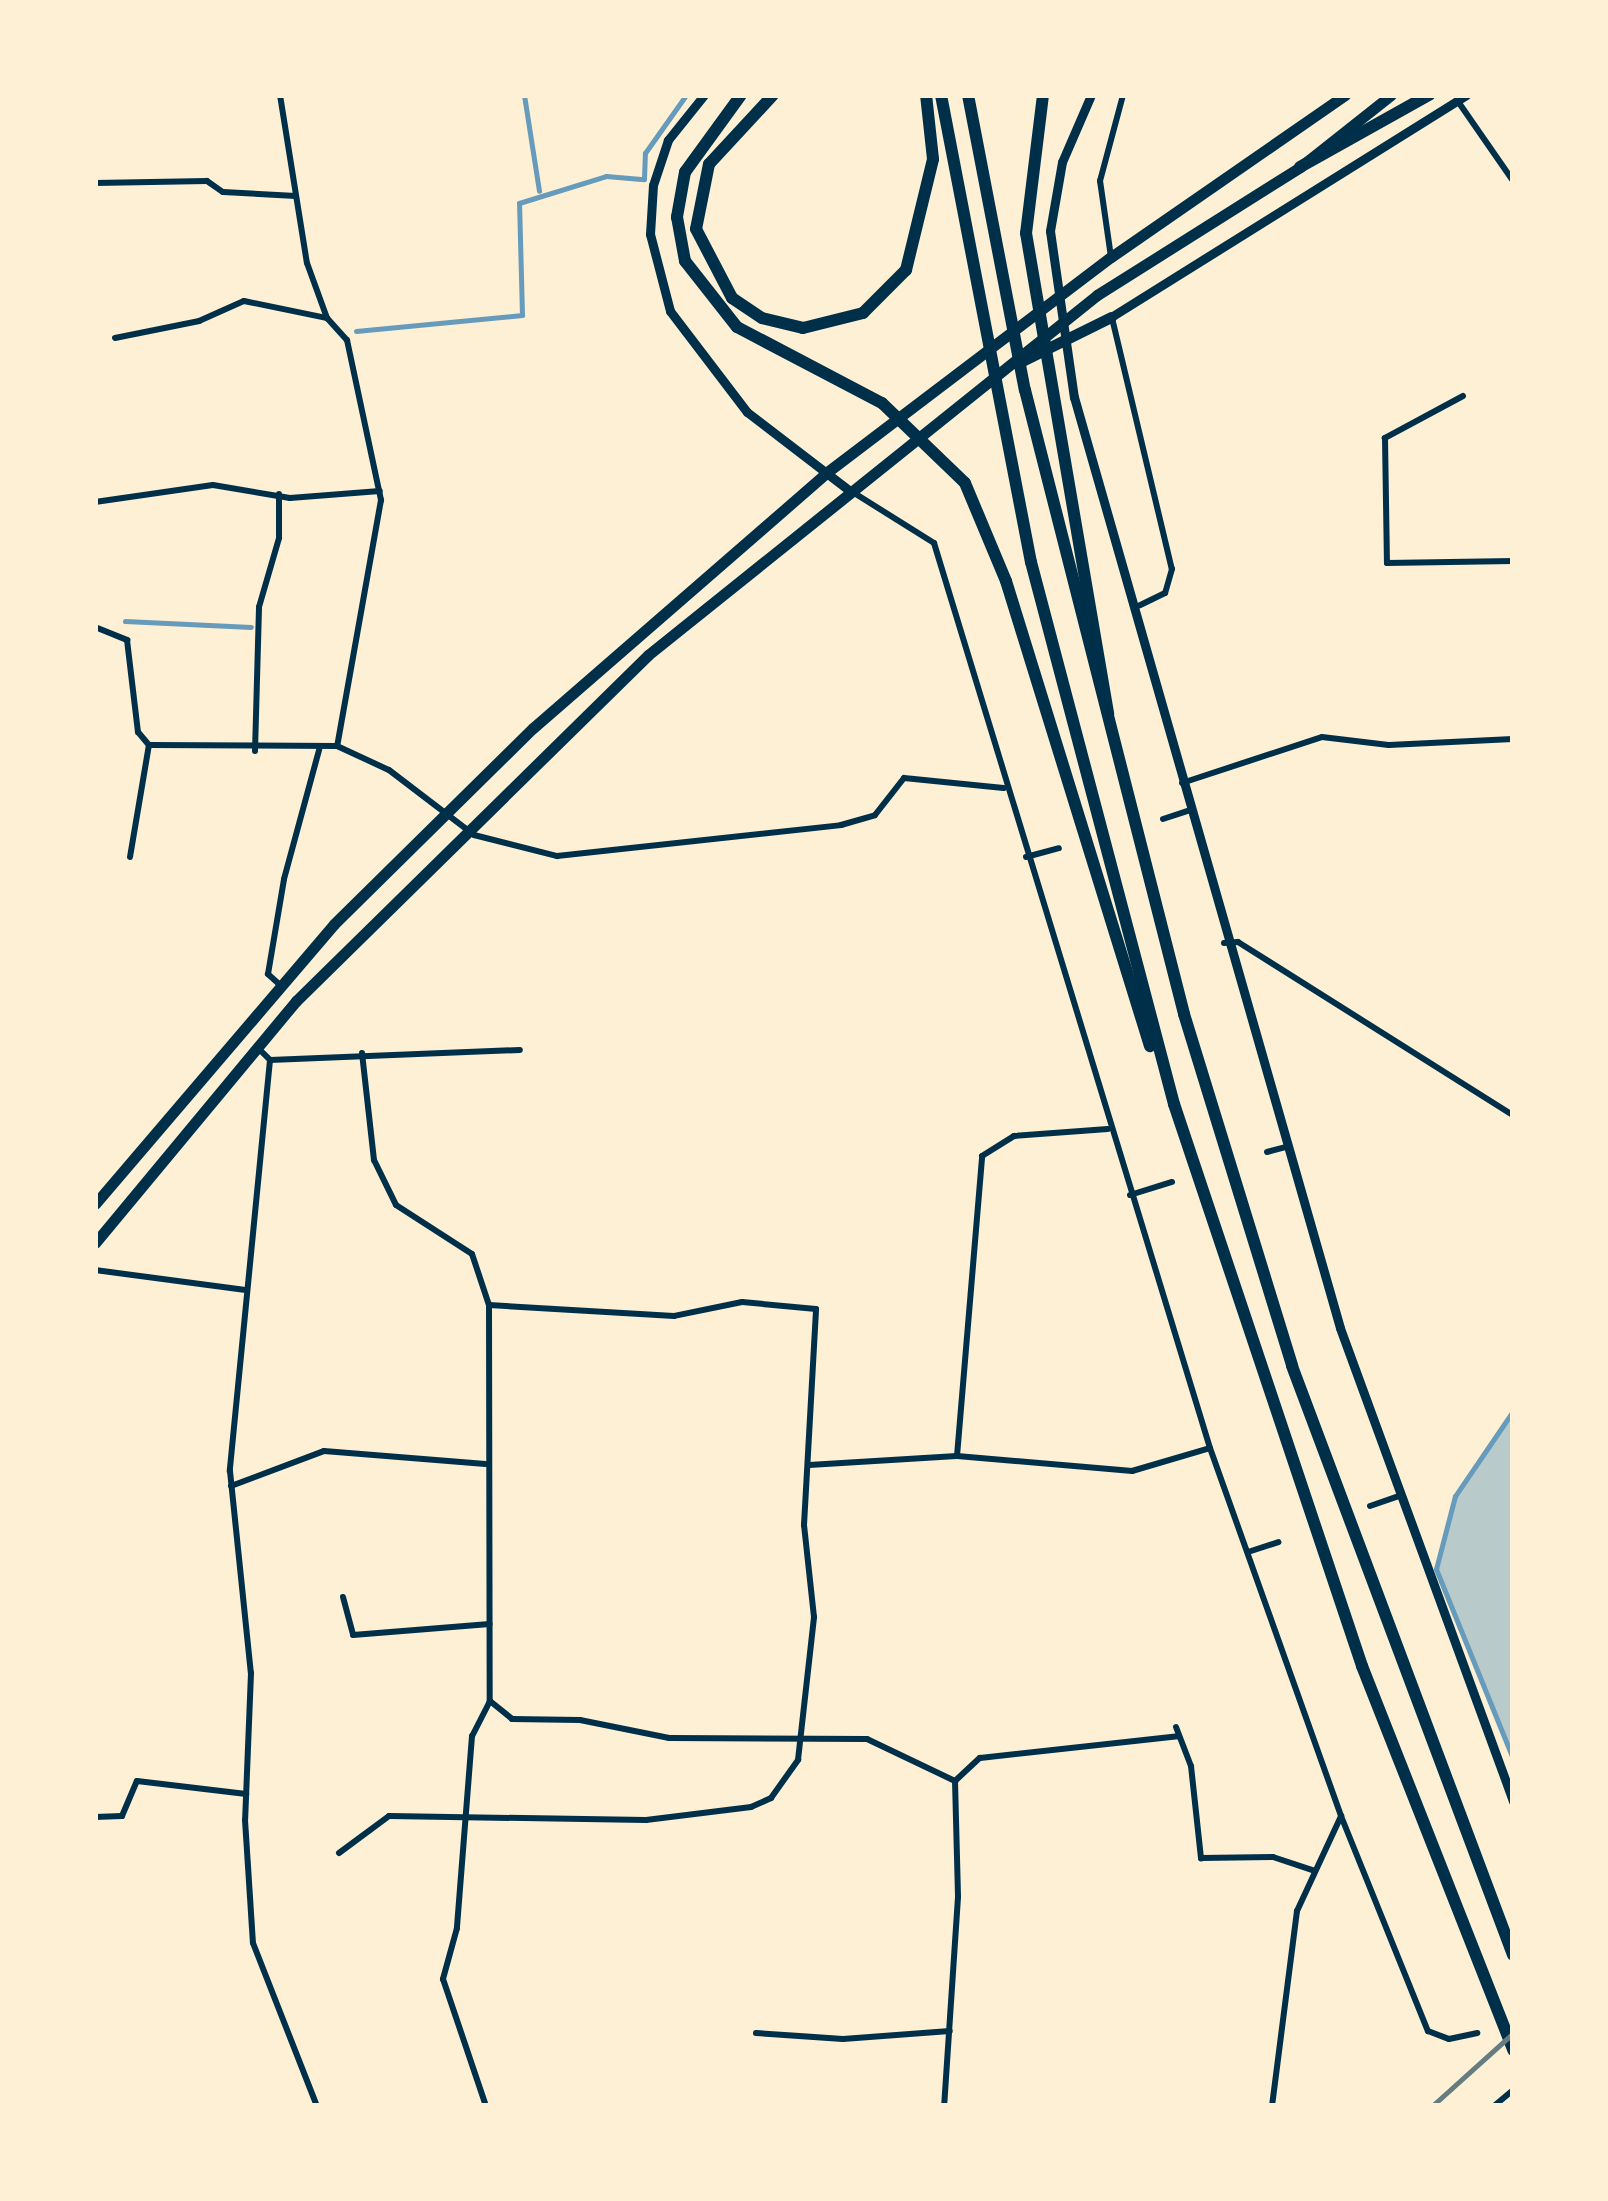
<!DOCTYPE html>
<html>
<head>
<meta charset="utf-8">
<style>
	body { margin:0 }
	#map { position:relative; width:1608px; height:2201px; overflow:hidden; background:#fdf0d5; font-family:"Roboto Serif",serif }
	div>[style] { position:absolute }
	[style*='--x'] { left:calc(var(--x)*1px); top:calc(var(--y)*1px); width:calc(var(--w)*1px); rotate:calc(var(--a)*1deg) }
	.green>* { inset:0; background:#b9caca }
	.stream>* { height:5px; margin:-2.5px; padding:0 2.5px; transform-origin:2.5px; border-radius:2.5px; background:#669bbc }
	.minor>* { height:6px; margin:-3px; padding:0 3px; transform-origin:3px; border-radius:3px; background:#003049 }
	.tertiary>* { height:9px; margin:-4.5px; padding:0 4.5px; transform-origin:4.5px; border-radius:4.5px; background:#003049 }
	.trunk>* { height:11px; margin:-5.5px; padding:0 5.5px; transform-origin:5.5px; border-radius:5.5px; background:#003049 }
	.motorway>* { height:12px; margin:-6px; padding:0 6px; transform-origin:6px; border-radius:6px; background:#003049 }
	.rail>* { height:5px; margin:-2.5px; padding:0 2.5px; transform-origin:2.5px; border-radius:2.5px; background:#657d81 }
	span { translate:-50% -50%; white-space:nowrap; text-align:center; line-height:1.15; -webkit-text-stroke:10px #fdf0d5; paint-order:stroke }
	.frame { position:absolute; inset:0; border:98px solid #fdf0d5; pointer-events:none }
</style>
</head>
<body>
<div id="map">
	<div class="green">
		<i style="clip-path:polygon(1513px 1417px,1513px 1759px,1436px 1569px,1455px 1496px)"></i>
	</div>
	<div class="stream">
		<i style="--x:524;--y:95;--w:97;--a:81.1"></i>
		<i style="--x:356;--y:331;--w:167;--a:-5.5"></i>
		<i style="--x:522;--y:315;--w:112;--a:-91.5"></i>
		<i style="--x:519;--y:203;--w:91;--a:-17.2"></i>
		<i style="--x:606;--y:176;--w:38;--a:5"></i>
		<i style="--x:644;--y:179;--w:26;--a:-88"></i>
		<i style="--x:645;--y:153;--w:71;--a:-54.7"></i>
		<i style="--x:125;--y:621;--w:126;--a:2.7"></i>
		<i style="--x:1513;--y:1411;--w:103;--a:124.3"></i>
		<i style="--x:1455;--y:1496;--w:75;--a:104.6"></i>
		<i style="--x:1436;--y:1569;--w:205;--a:67.9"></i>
	</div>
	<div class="minor">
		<i style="--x:280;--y:95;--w:170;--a:80.9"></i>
		<i style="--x:307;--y:263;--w:59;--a:70"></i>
		<i style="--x:327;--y:318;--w:30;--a:48"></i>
		<i style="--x:347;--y:340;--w:164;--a:78"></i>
		<i style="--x:381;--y:500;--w:250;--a:100.1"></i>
		<i style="--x:1457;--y:100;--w:98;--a:55.3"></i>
		<i style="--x:95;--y:183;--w:112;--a:-1"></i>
		<i style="--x:207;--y:181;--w:19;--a:35"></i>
		<i style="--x:223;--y:192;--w:73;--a:3.1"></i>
		<i style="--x:1111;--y:257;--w:77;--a:-98.2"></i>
		<i style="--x:1100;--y:181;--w:89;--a:-75"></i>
		<i style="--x:1112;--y:318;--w:258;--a:76.6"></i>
		<i style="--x:1172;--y:569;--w:25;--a:106"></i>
		<i style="--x:1165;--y:593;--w:28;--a:154"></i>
		<i style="--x:115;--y:338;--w:86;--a:-11.4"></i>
		<i style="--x:199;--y:321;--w:49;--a:-24"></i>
		<i style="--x:244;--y:301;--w:85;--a:11.6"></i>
		<i style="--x:1463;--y:396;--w:89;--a:151.7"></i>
		<i style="--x:1385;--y:438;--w:125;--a:89.1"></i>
		<i style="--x:1387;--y:563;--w:126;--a:-0.9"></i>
		<i style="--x:851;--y:491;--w:98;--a:32.1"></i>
		<i style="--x:934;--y:543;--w:946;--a:73.04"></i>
		<i style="--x:1210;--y:1448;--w:391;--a:70.4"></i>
		<i style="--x:1341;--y:1816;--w:232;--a:68"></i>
		<i style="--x:1428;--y:2031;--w:22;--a:21"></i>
		<i style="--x:1449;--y:2039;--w:29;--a:-12"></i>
		<i style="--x:95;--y:502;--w:119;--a:-8.2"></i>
		<i style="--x:213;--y:485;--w:78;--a:9.6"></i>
		<i style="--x:290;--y:498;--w:90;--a:-4.4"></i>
		<i style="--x:95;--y:627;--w:35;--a:22"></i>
		<i style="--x:127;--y:640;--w:93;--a:83.2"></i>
		<i style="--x:138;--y:732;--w:17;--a:50"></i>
		<i style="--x:149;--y:745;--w:188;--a:0.3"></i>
		<i style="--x:337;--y:746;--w:57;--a:24.8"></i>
		<i style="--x:389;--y:770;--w:107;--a:37.4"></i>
		<i style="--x:474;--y:835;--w:86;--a:14.2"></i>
		<i style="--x:557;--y:856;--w:286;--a:-6.2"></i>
		<i style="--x:841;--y:825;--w:35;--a:-16"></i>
		<i style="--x:875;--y:815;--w:47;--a:-51.9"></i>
		<i style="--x:904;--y:778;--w:100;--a:5.8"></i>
		<i style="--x:255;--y:751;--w:144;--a:-88.4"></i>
		<i style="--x:259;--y:607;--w:72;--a:-73.8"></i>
		<i style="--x:279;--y:538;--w:44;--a:-90"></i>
		<i style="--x:1182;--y:783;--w:147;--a:-18.2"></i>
		<i style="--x:1322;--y:737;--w:67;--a:6.8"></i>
		<i style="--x:1389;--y:745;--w:124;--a:-2.8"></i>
		<i style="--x:1163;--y:819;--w:26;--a:-18"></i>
		<i style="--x:130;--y:857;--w:114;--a:-80.4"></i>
		<i style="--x:1026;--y:857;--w:34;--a:-15"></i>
		<i style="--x:1224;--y:943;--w:14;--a:-4"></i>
		<i style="--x:1238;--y:942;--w:325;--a:32.2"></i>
		<i style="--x:279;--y:984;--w:15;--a:-138"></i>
		<i style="--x:268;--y:974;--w:96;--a:-80.4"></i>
		<i style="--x:284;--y:879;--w:134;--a:-74.8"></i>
		<i style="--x:257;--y:1047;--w:18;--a:45"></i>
		<i style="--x:270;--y:1060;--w:250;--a:-2.3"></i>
		<i style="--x:362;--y:1053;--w:108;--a:83.6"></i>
		<i style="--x:374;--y:1160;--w:50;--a:63.9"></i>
		<i style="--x:396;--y:1205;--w:90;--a:32.8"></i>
		<i style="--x:472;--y:1254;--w:54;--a:71.6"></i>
		<i style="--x:489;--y:1305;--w:396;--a:89.9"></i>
		<i style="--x:490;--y:1701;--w:39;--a:117"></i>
		<i style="--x:472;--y:1736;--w:193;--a:94.5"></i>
		<i style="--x:457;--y:1928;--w:53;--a:105.4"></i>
		<i style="--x:443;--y:1979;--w:134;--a:71.3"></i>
		<i style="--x:270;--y:1060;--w:413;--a:95.6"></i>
		<i style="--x:230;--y:1471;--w:203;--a:84.1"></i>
		<i style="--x:251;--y:1673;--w:147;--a:92.3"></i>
		<i style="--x:245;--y:1820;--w:123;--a:86.3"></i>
		<i style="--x:253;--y:1943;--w:175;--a:68.6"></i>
		<i style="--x:1267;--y:1152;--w:20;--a:-15"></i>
		<i style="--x:1130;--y:1195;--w:44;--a:-17.2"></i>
		<i style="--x:95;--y:1270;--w:150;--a:7.6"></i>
		<i style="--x:957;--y:1456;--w:176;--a:4.9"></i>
		<i style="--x:1132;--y:1471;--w:81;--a:-16.4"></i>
		<i style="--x:809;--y:1465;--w:148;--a:-3.5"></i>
		<i style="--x:957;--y:1456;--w:301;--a:-85.2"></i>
		<i style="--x:982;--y:1156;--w:38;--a:-32"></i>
		<i style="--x:1014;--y:1136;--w:94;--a:-4.3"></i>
		<i style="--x:231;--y:1486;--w:99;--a:-20.6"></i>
		<i style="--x:324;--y:1451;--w:162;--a:4.6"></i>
		<i style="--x:1370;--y:1506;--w:31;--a:-19"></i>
		<i style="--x:1248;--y:1552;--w:32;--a:-18"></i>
		<i style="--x:343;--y:1597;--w:39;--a:75"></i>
		<i style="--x:353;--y:1635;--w:137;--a:-4.6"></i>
		<i style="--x:490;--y:1701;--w:28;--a:39"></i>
		<i style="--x:512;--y:1719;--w:68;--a:0.8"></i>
		<i style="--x:580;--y:1720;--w:91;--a:11.4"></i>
		<i style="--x:669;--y:1738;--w:198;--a:0.3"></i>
		<i style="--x:867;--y:1739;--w:98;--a:25.5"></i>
		<i style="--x:955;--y:1781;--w:116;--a:88.5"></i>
		<i style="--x:958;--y:1897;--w:209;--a:93.8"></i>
		<i style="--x:1176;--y:1727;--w:42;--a:69"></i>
		<i style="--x:1191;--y:1766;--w:93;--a:83.8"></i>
		<i style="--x:1201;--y:1858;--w:72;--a:-0.8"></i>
		<i style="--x:1273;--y:1857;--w:44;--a:18.4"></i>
		<i style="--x:955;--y:1781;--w:34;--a:-43"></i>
		<i style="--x:980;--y:1758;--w:199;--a:-6.3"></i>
		<i style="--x:95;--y:1817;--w:27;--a:-2"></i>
		<i style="--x:122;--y:1816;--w:38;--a:-67"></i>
		<i style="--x:137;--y:1781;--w:110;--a:6.8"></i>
		<i style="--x:339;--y:1853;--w:62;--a:-36.5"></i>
		<i style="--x:389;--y:1816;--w:257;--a:0.9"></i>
		<i style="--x:646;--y:1820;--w:106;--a:-7.1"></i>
		<i style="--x:751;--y:1807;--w:22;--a:-24"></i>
		<i style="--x:771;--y:1798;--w:47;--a:-54.6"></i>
		<i style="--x:798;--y:1760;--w:144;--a:-83.6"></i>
		<i style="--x:814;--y:1617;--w:93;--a:-96.2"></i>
		<i style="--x:804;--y:1525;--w:216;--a:-86.8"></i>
		<i style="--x:816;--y:1309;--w:74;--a:-174.6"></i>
		<i style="--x:742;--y:1302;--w:69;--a:168.4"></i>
		<i style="--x:674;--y:1316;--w:185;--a:-176.6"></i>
		<i style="--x:756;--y:2033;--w:87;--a:3.9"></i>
		<i style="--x:843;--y:2039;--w:107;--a:-4.3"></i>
		<i style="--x:1272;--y:2106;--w:197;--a:-82.7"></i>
		<i style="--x:1297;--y:1911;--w:105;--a:-65.1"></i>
		<i style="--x:1494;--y:2106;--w:25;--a:-40"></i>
	</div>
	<div class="tertiary">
		<i style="--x:704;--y:95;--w:58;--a:128.7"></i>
		<i style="--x:668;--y:140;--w:47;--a:108.4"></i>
		<i style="--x:653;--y:185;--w:49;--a:93.5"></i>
		<i style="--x:650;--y:234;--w:80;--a:75.4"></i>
		<i style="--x:670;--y:311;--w:127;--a:52.7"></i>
		<i style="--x:747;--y:412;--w:130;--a:37.5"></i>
		<i style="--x:1091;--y:95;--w:73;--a:113.4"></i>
		<i style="--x:1062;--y:162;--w:70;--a:99.9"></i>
		<i style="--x:1050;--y:231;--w:168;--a:81.8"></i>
		<i style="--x:1074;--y:397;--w:968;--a:74.05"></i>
		<i style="--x:1340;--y:1328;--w:504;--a:69.91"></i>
		<i style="--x:1111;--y:317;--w:419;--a:-32"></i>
	</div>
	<div class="trunk">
		<i style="--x:1022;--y:361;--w:99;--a:-26.3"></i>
		<i style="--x:95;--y:1204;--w:368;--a:-49.5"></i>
		<i style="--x:334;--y:924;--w:279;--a:-44.6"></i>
		<i style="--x:533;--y:728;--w:388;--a:-41"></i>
		<i style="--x:826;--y:473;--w:358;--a:-37.2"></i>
		<i style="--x:1111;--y:257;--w:285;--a:-34.7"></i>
		<i style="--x:95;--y:1243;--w:315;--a:-50.3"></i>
		<i style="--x:296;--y:1001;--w:494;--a:-44.5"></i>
		<i style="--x:648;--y:655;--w:576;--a:-38.72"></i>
		<i style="--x:1097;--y:295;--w:240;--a:-32.2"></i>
		<i style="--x:1300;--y:167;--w:116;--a:-38.4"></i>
	</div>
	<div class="motorway">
		<i style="--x:741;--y:95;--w:95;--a:126"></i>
		<i style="--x:685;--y:172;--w:46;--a:100.1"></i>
		<i style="--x:677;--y:217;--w:45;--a:79.7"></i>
		<i style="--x:685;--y:261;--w:84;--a:51.8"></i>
		<i style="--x:737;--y:327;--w:164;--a:27.7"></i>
		<i style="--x:882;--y:403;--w:115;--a:43.9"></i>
		<i style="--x:965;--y:483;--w:106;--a:67.3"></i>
		<i style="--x:1006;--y:581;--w:487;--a:72.8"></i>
		<i style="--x:773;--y:95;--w:94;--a:132.8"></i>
		<i style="--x:709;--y:164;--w:66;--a:101.3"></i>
		<i style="--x:696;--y:229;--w:78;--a:62.4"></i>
		<i style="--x:732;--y:298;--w:36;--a:34"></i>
		<i style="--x:762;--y:318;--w:42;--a:13.7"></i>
		<i style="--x:803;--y:328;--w:62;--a:-14"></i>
		<i style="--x:863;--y:313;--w:61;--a:-45"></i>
		<i style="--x:906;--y:270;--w:114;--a:-76.3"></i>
		<i style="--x:933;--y:159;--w:64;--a:-96.2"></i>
		<i style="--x:941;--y:95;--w:476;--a:79.1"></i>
		<i style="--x:1031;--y:562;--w:561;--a:75.22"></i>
		<i style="--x:1174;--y:1104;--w:593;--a:71.5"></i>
		<i style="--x:1362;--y:1666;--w:413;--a:68.5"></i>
		<i style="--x:968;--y:95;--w:300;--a:79.1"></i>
		<i style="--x:1025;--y:390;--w:644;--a:75.7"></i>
		<i style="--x:1184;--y:1014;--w:368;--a:72.9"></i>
		<i style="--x:1292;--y:1366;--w:629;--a:69.43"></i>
		<i style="--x:1043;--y:95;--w:139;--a:97"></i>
		<i style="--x:1026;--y:233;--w:488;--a:80.3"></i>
		<i style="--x:1300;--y:167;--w:148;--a:-29.2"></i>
	</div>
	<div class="rail">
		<i style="--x:1432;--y:2106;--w:109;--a:-42"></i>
	</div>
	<div class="frame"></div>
</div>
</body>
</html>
